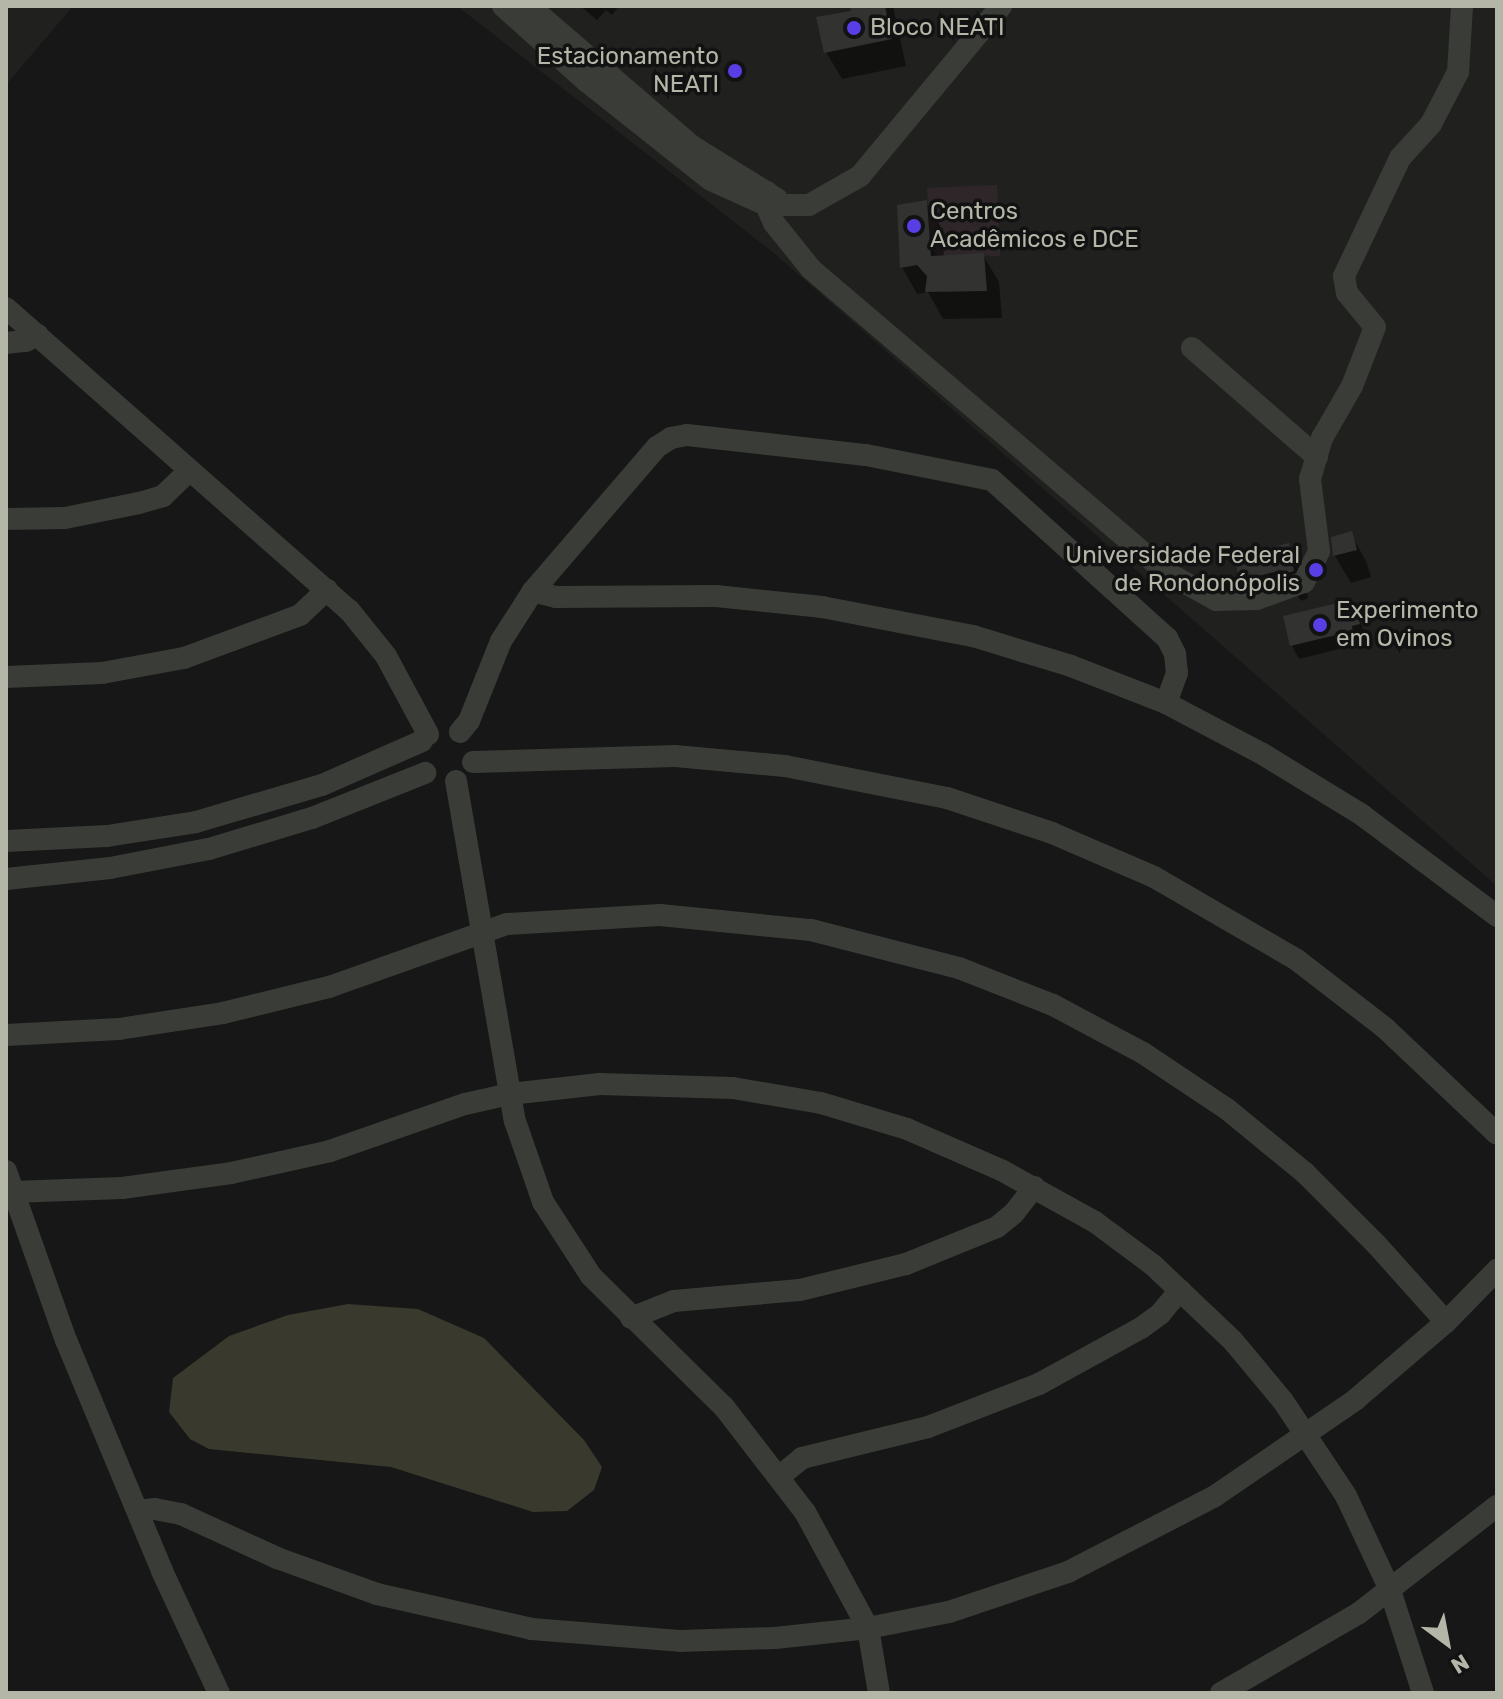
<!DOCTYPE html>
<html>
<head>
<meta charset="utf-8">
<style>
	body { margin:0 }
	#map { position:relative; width:1503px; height:1699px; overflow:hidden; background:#161716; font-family:Rubik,sans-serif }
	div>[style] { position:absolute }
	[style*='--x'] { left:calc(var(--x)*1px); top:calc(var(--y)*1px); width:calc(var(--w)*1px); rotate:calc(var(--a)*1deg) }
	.built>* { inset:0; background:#20211f }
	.green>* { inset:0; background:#2f2629 }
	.water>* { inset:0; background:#3a392d }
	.shadow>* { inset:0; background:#0007 }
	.building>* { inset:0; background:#323331 }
	.minor>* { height:22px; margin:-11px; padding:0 11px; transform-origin:11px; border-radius:11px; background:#3a3c37 }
	.dots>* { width:22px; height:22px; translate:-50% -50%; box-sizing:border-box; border:4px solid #111211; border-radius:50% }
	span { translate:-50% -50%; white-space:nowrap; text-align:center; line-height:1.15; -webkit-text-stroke:7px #111211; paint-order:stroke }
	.poi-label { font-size:24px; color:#b4b6a8 }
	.left { translate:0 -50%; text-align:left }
	.right { translate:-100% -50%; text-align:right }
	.frame { position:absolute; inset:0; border:8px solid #b4b6a8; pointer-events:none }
	.north { position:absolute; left:1407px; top:1603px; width:80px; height:80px; -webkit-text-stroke:6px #111211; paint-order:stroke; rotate:148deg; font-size:22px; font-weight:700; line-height:32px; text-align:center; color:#b4b6a8 }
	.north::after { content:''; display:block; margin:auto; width:28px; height:36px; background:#b4b6a8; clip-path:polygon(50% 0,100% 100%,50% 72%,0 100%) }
</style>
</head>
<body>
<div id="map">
	<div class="built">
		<i style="clip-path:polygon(6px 6px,73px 6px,6px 85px)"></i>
		<i style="clip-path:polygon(457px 6px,1497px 6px,1497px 886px,774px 253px)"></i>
	</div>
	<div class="green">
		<i style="clip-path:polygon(997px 185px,1000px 256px,937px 255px,931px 248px,927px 188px)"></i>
	</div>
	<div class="water">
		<i style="clip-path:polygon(348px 1304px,418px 1309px,484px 1338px,584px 1440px,602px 1467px,594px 1490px,567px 1511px,533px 1512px,391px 1467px,209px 1449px,190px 1439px,169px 1412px,173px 1378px,229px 1336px,288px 1315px)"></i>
	</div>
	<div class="shadow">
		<i style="clip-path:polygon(580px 6px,619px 6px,612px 15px,606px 10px,597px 20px)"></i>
		<i style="clip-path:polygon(852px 6px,893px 6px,906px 66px,842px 79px,826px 52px,853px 12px)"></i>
		<i style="clip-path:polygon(926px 202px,942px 229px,944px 257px,983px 255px,999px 282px,1002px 318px,943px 319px,928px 292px,917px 294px,902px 267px)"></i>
		<i style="clip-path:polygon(1351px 534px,1366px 561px,1371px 577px,1351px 583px,1335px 556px,1334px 538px)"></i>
		<i style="clip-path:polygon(1288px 545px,1303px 572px,1308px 598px,1301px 601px,1298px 596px,1258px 607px,1242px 580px)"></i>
		<i style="clip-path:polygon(1354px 606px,1366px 637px,1358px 639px,1359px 644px,1299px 659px,1292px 646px)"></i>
	</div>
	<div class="building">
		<i style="clip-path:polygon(850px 6px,885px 6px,892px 39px,824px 53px,816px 17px,851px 11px)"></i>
		<i style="clip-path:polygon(927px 200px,931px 256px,984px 253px,987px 291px,925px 292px,927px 276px,917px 265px,900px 268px,897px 205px)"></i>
		<i style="clip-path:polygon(1352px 531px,1357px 550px,1333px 556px,1331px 537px)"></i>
		<i style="clip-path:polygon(1289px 543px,1294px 571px,1283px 575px,1282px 570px,1240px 581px,1234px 557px)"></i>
		<i style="clip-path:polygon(1346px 601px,1347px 606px,1355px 604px,1360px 624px,1352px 626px,1353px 631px,1290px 646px,1283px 616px)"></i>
	</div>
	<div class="minor">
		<i style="--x:503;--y:6;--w:112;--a:42.1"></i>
		<i style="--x:586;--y:81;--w:159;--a:38.4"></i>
		<i style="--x:711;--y:180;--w:60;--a:24.4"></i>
		<i style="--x:766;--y:205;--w:43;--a:0"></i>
		<i style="--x:809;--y:205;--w:59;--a:-29.6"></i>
		<i style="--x:860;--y:176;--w:221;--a:-50.3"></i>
		<i style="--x:529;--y:6;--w:215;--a:40.7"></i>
		<i style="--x:692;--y:146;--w:100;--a:31.9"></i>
		<i style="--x:767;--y:192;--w:13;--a:94"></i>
		<i style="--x:766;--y:205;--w:20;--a:66"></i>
		<i style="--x:774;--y:223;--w:59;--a:51.2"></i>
		<i style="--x:811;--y:269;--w:465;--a:40.5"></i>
		<i style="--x:1164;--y:571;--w:60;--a:29.1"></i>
		<i style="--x:1216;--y:600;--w:41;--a:-1.4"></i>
		<i style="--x:1257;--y:599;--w:50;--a:-19.9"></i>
		<i style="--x:1304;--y:582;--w:34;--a:-64"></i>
		<i style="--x:1319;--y:551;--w:73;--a:-97.1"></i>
		<i style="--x:1310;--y:479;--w:43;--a:-73.7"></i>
		<i style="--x:1322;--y:438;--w:60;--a:-60"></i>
		<i style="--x:1352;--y:386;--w:63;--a:-68.7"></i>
		<i style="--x:1375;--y:327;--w:44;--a:-129.5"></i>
		<i style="--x:1347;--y:293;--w:17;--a:-100"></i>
		<i style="--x:1344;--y:276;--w:131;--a:-64.6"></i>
		<i style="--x:1400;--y:158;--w:46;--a:-47.6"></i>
		<i style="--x:1431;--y:124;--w:59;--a:-62.6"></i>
		<i style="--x:1458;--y:72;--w:66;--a:-86.5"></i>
		<i style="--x:6;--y:308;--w:457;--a:41.4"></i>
		<i style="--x:349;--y:610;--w:59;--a:51.2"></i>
		<i style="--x:386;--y:656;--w:89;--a:61.7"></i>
		<i style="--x:6;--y:343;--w:20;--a:-6"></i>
		<i style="--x:26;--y:341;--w:13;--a:-29"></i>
		<i style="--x:1192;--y:348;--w:166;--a:41.1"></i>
		<i style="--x:6;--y:519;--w:59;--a:-1"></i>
		<i style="--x:65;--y:518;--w:76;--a:-11.5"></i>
		<i style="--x:139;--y:503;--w:25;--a:-16"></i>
		<i style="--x:163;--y:496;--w:37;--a:-44"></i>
		<i style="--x:533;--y:591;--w:24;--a:15"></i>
		<i style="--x:556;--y:597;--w:160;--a:-0.4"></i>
		<i style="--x:716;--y:596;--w:107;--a:5.9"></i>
		<i style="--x:822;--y:607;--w:154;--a:10.9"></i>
		<i style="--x:973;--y:636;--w:102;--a:17"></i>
		<i style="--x:1071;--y:666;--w:102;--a:21.3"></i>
		<i style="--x:1166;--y:703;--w:107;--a:27.8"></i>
		<i style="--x:1261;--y:753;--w:119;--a:31.5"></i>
		<i style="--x:1362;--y:815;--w:169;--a:36.8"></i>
		<i style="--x:6;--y:677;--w:96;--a:-2.4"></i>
		<i style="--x:102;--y:673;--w:83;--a:-10.4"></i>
		<i style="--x:184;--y:658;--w:124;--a:-20.3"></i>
		<i style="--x:300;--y:615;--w:37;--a:-43"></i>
		<i style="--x:460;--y:732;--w:14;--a:-51"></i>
		<i style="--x:469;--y:721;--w:86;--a:-68.2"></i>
		<i style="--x:501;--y:641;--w:59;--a:-57.4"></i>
		<i style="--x:533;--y:591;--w:190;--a:-49.3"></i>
		<i style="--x:657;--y:447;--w:17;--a:-33"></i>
		<i style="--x:671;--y:438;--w:16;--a:-11"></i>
		<i style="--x:687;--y:435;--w:180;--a:6.4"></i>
		<i style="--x:866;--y:455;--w:128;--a:11.2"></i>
		<i style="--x:992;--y:480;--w:236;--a:42.1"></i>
		<i style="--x:1167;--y:638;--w:18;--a:63"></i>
		<i style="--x:1175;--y:654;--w:19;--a:84"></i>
		<i style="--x:1177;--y:673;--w:32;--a:110"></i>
		<i style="--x:473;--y:762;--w:202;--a:-1.7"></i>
		<i style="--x:675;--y:756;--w:110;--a:5.2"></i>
		<i style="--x:785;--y:766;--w:165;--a:11.2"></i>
		<i style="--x:947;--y:798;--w:111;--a:18.4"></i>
		<i style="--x:1052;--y:833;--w:111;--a:23.3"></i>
		<i style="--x:1154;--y:877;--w:165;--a:30.1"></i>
		<i style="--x:1297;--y:960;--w:111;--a:37.7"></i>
		<i style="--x:1385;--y:1028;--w:154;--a:43.4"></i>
		<i style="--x:456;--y:781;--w:345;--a:80.2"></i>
		<i style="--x:515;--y:1121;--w:86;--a:70.9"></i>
		<i style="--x:543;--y:1202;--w:88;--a:57"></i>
		<i style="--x:591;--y:1276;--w:187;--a:44.6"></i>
		<i style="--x:724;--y:1407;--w:133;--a:52.4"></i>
		<i style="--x:805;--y:1512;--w:132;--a:61.5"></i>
		<i style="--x:868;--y:1628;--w:66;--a:80.4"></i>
		<i style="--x:6;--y:841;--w:101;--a:-2.8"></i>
		<i style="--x:107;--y:836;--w:90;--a:-8.9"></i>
		<i style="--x:196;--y:822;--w:131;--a:-16.4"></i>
		<i style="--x:322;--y:785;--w:109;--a:-23.7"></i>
		<i style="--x:6;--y:879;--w:105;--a:-6"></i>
		<i style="--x:110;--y:868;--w:101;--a:-10.9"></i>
		<i style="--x:209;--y:849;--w:108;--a:-16.8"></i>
		<i style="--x:312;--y:818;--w:122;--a:-21.7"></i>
		<i style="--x:6;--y:1035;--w:113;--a:-3"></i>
		<i style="--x:119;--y:1029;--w:105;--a:-8.7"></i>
		<i style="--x:223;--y:1013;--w:109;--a:-13.8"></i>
		<i style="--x:329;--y:987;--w:189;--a:-19.5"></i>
		<i style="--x:507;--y:924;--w:153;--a:-3.4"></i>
		<i style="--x:660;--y:915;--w:152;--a:5.7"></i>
		<i style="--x:811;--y:930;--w:153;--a:14.4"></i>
		<i style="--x:959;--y:968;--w:101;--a:21.5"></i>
		<i style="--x:1053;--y:1005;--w:102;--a:28.1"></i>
		<i style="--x:1143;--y:1053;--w:101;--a:33.7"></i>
		<i style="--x:1227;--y:1109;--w:101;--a:39.4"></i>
		<i style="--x:1305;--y:1173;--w:100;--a:45"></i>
		<i style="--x:1376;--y:1244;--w:105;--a:48.1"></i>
		<i style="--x:6;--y:1171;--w:179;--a:70.5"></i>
		<i style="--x:66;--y:1340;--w:250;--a:67.4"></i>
		<i style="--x:162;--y:1571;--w:135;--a:65"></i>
		<i style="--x:13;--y:1192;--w:109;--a:-2.1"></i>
		<i style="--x:122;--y:1188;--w:110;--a:-7.8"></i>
		<i style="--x:231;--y:1173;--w:101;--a:-12.5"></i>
		<i style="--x:330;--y:1151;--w:143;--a:-19.2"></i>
		<i style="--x:465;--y:1104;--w:46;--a:-12.5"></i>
		<i style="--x:510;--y:1094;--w:90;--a:-6.4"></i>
		<i style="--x:599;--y:1084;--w:134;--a:1.7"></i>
		<i style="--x:733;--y:1088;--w:89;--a:9.7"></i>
		<i style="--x:821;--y:1103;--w:90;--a:16.8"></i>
		<i style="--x:907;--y:1129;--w:105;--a:23.6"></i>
		<i style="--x:1003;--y:1171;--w:105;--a:29"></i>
		<i style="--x:1095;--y:1222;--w:72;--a:36.6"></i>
		<i style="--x:1153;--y:1265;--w:110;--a:43.5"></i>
		<i style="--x:1233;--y:1341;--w:78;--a:50.2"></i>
		<i style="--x:1283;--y:1401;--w:114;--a:56.4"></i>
		<i style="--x:1346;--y:1496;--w:104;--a:64.9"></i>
		<i style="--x:1390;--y:1590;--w:108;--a:72.2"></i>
		<i style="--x:631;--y:1318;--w:46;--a:-21.6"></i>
		<i style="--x:674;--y:1301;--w:126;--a:-5"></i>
		<i style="--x:800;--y:1290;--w:109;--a:-13.8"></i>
		<i style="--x:906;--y:1264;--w:98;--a:-22.1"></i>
		<i style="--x:997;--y:1227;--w:22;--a:-39"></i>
		<i style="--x:1014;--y:1213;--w:33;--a:-52"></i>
		<i style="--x:780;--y:1476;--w:28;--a:-39"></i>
		<i style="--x:802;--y:1458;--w:130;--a:-13.8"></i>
		<i style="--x:928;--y:1427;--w:119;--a:-21.2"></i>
		<i style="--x:1039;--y:1384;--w:116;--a:-28.8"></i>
		<i style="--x:1141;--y:1328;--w:24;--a:-36"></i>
		<i style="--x:1160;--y:1314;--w:31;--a:-50"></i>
		<i style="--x:138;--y:1511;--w:17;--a:-7"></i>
		<i style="--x:155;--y:1509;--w:26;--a:11"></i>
		<i style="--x:181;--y:1514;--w:106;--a:24.6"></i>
		<i style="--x:277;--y:1558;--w:106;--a:19.8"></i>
		<i style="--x:377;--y:1594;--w:159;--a:12.7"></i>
		<i style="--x:532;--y:1629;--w:148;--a:4.6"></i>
		<i style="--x:680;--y:1641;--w:95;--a:-1.8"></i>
		<i style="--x:775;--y:1638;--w:94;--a:-6.1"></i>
		<i style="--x:868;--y:1628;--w:83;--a:-11.2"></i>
		<i style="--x:949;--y:1612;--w:126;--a:-18.6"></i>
		<i style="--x:1068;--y:1572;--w:165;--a:-27.3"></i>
		<i style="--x:1215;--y:1496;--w:170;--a:-34.4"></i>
		<i style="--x:1355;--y:1400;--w:120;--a:-40.6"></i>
		<i style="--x:1446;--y:1322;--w:73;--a:-45.6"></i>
		<i style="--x:1221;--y:1693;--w:160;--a:-30.1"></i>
		<i style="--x:1359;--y:1613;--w:175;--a:-37.8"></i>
	</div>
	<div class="dots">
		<i style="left:854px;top:28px;background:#583fe5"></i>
		<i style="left:735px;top:71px;background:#583fe5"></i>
		<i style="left:914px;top:226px;background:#583fe5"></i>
		<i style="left:1316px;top:570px;background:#583fe5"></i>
		<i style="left:1320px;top:625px;background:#583fe5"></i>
	</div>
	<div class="poi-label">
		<span class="left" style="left:870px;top:28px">Bloco NEATI</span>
		<span class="right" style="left:719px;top:71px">Estacionamento<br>NEATI</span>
		<span class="left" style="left:930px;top:226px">Centros<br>Acadêmicos e DCE</span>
		<span class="right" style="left:1300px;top:570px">Universidade Federal<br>de Rondonópolis</span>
		<span class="left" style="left:1336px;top:625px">Experimento<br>em Ovinos</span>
	</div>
	<div class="frame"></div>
	<div class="north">N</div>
</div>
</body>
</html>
